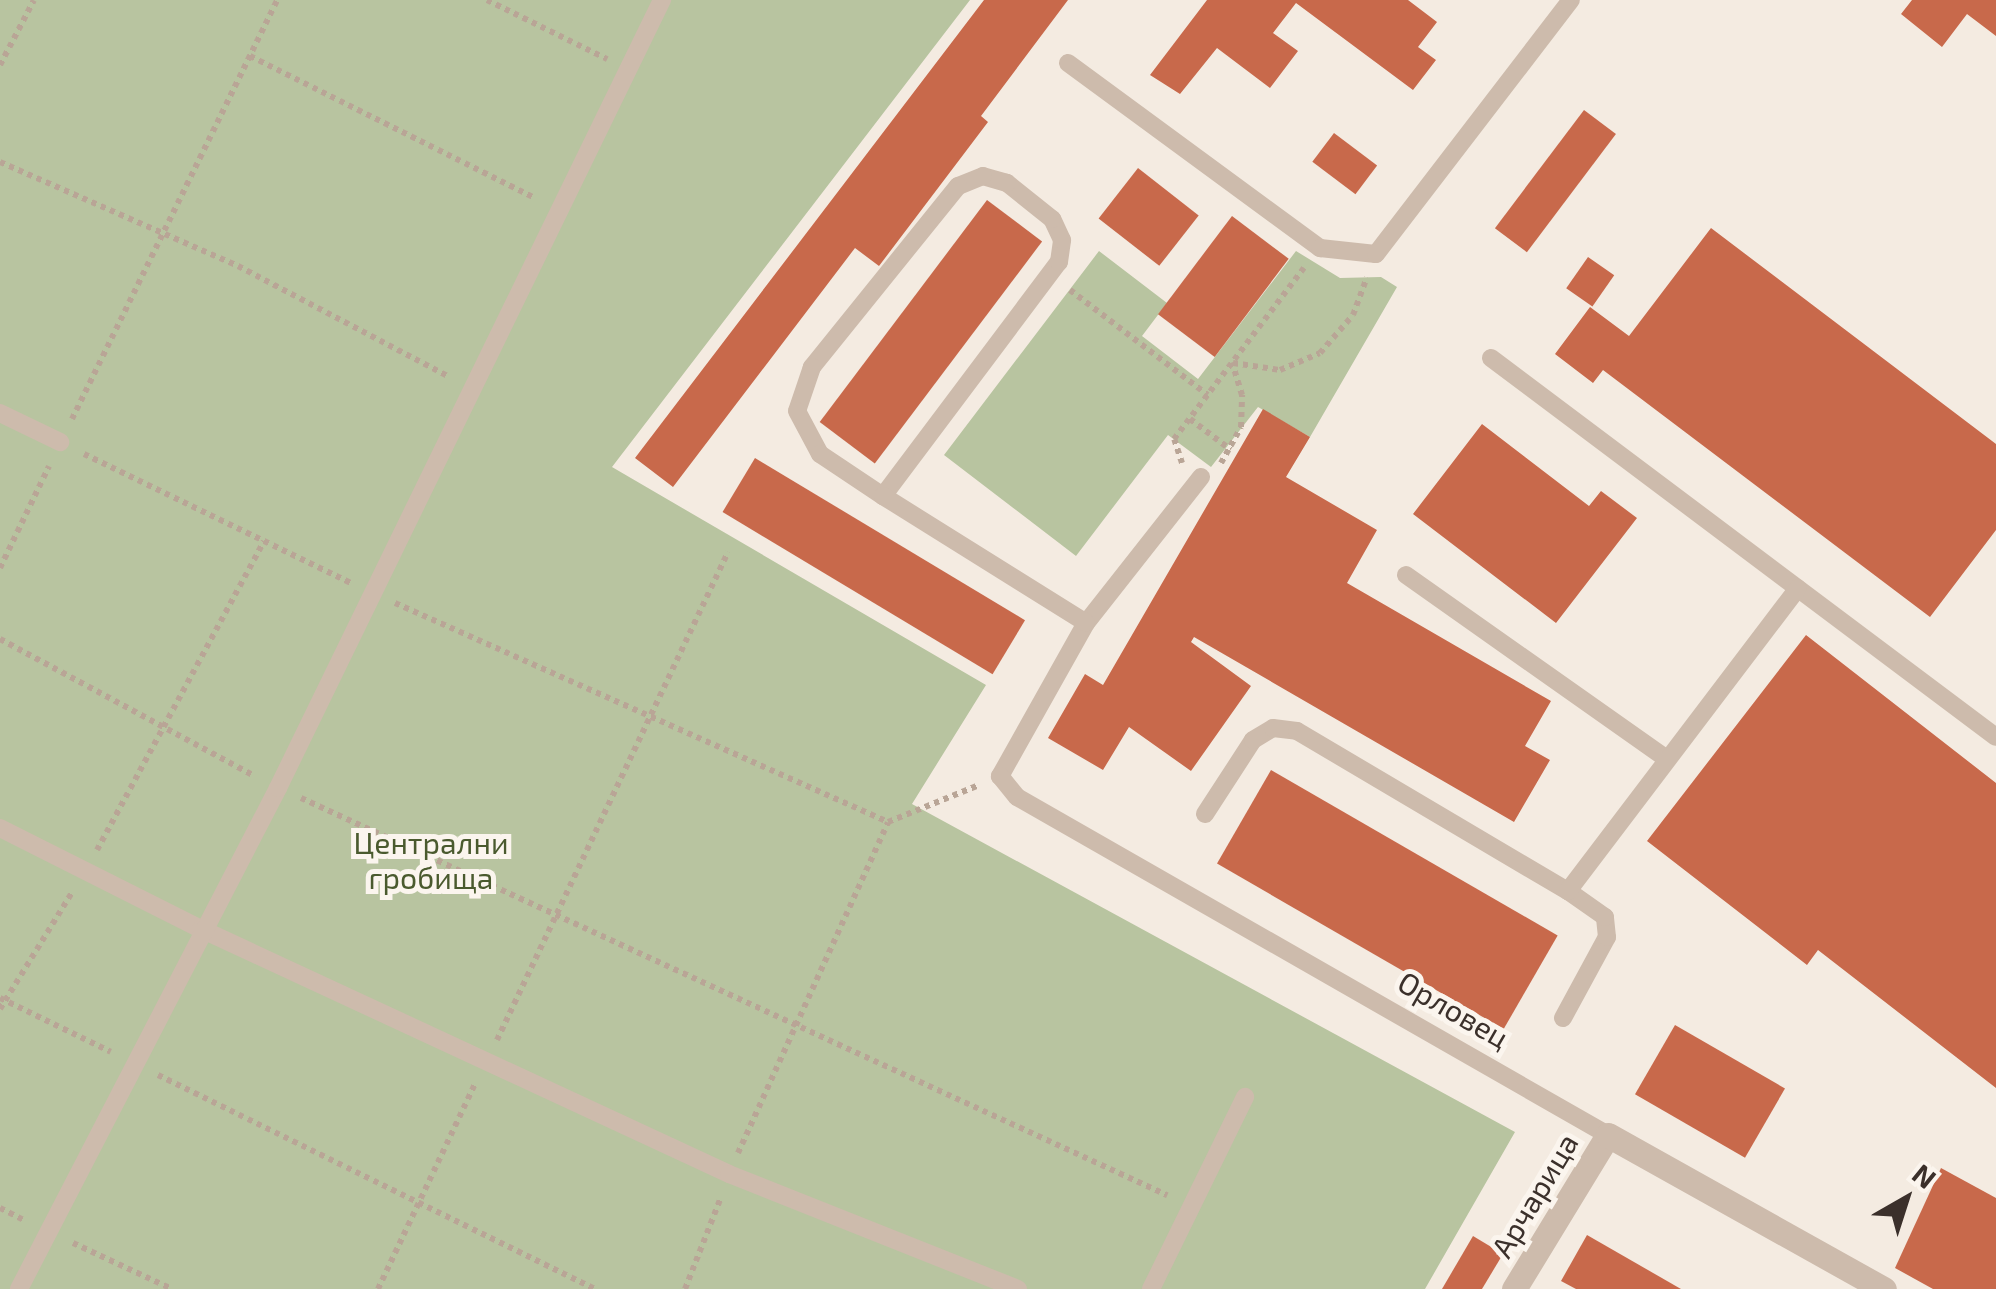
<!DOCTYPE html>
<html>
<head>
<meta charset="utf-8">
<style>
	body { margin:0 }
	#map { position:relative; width:1996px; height:1289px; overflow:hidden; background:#f4ebe1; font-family:"Exo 2",sans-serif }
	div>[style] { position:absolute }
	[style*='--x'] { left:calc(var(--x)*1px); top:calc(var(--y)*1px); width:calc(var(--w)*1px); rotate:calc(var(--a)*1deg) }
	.green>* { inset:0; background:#b8c4a0 }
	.building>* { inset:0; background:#c8694b; transform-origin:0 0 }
	.path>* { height:6px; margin-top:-3px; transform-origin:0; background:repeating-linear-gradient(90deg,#b9a596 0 5px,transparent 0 10px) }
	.lane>* { height:18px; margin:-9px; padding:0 9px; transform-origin:9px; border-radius:9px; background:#cdbbac }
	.street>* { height:25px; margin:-12.5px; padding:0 12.5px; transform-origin:12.5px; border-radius:12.5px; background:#cdbbac }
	span { translate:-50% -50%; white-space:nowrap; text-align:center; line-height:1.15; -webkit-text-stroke:10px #fbf5ee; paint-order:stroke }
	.park-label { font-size:30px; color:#4a5a2e }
	.street-label { font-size:30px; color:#3b302b }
	.north { position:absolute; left:1856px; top:1149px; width:100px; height:100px; -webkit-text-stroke:8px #fbf5ee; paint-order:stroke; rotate:39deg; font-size:28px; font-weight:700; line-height:40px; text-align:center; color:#3b302b }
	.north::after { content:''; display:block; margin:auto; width:35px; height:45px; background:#3b302b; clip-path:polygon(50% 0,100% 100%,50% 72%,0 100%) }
</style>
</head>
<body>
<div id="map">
	<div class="green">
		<i style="clip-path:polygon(0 0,970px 0,612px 467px,986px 685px,912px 804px,1515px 1132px,1425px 1289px,0 1289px)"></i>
		<i style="clip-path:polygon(1099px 251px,1167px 303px,1142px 336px,1198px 379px,1296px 251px,1340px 278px,1381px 277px,1397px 287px,1310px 437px,1258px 407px,1211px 467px,1168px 435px,1076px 556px,944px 455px)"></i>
	</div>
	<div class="building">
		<i style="clip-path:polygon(984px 0,1068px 0,981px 116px,988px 122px,879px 266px,855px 248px,673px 487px,635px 458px)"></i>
		<i style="clip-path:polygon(1207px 0,1408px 0,1437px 22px,1418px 47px,1436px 60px,1413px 90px,1296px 3px,1273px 33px,1298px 51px,1270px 88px,1217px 48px,1180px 94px,1150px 75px)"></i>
		<i style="clip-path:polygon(1912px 0,1996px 0,1996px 36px,1967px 14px,1942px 47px,1901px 14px)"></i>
		<i style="left:1584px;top:110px;width:40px;height:148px;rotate:37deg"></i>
		<i style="left:1334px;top:133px;width:54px;height:36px;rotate:37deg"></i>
		<i style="left:1138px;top:168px;width:77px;height:64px;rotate:38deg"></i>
		<i style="left:987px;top:200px;width:69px;height:278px;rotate:37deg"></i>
		<i style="left:1232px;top:216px;width:71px;height:123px;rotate:37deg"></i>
		<i style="clip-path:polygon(1711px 228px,1996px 444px,1996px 530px,1930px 617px,1603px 370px,1593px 383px,1555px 354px,1590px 307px,1629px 336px)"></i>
		<i style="left:1588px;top:257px;width:32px;height:38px;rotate:35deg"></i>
		<i style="clip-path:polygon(1263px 409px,1310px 437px,1286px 477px,1377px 530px,1347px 583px,1551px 701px,1525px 746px,1550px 760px,1514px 822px,1194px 637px,1191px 642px,1251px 686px,1191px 771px,1129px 727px,1103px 770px,1048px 738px,1085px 674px,1103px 685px)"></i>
		<i style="clip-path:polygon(1482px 424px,1589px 506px,1601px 491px,1637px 518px,1556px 623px,1413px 514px)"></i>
		<i style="left:755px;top:458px;width:315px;height:63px;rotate:31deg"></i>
		<i style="clip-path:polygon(1806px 635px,1996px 783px,1996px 1088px,1818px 950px,1807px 965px,1647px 841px)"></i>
		<i style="left:1271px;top:770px;width:331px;height:108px;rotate:30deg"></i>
		<i style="left:1675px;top:1025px;width:127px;height:80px;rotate:30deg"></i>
		<i style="clip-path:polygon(1941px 1168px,1996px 1198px,1996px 1289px,1933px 1289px,1895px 1268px)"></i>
		<i style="clip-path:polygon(1587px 1235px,1681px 1289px,1576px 1289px,1561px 1281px)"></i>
		<i style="clip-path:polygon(1473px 1236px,1503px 1254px,1482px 1289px,1442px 1289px)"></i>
	</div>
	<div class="path">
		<i style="--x:487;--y:0;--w:134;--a:26.2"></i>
		<i style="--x:250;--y:56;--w:318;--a:26.5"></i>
		<i style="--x:0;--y:65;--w:73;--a:-62.4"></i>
		<i style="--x:0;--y:162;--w:260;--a:23.6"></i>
		<i style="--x:238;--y:266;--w:238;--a:27.7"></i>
		<i style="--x:1070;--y:290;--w:173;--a:37.3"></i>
		<i style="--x:1233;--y:363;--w:48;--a:8.5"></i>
		<i style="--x:1280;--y:370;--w:43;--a:-23"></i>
		<i style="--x:1320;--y:353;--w:50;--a:-49"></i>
		<i style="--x:1353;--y:315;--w:40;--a:-69.8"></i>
		<i style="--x:72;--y:419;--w:466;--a:-63.9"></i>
		<i style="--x:1190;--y:419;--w:51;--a:37.1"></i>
		<i style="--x:84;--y:454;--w:297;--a:25.8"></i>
		<i style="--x:1182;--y:463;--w:25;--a:-108"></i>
		<i style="--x:1174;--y:439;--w:215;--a:-52.8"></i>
		<i style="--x:1221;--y:463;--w:41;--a:-60.9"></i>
		<i style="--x:1241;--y:427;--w:32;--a:-88"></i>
		<i style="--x:1242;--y:395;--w:34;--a:-107"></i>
		<i style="--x:0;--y:568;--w:113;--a:-64.3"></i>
		<i style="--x:395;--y:603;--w:539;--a:23.95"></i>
		<i style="--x:888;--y:822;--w:98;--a:-22.1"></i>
		<i style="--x:0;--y:639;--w:289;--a:28.3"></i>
		<i style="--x:301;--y:798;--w:953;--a:24.63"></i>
		<i style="--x:97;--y:850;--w:351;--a:-61.6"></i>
		<i style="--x:0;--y:998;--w:123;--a:25.9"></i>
		<i style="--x:0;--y:1009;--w:139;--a:-58.3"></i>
		<i style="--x:497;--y:1040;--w:540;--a:-64.67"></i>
		<i style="--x:158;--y:1075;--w:486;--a:26.1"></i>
		<i style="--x:738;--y:1153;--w:363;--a:-65.6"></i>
		<i style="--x:0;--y:1208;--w:29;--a:27"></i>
		<i style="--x:73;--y:1243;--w:109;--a:24.9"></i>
		<i style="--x:378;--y:1289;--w:229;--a:-64.7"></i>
		<i style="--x:685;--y:1289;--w:99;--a:-68.6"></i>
	</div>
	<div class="lane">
		<i style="--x:1068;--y:63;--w:313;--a:36.3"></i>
		<i style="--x:1320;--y:248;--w:56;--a:6.1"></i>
		<i style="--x:1376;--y:254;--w:320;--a:-52.5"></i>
		<i style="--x:1491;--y:358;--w:631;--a:36.89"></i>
		<i style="--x:0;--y:413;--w:67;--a:25.8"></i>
		<i style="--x:1201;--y:477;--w:186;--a:128.2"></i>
		<i style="--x:1086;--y:623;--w:176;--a:119.3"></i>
		<i style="--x:1000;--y:776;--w:27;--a:51"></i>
		<i style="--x:1017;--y:797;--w:681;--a:29.77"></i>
		<i style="--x:883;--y:496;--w:293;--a:-53.1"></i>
		<i style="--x:1059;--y:262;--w:22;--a:-82"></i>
		<i style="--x:1062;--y:240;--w:23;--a:-115"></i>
		<i style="--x:1052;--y:219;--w:58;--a:-141.3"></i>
		<i style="--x:1007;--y:183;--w:25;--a:-164"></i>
		<i style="--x:983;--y:176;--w:27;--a:158"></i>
		<i style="--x:958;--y:186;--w:233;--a:128.9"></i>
		<i style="--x:812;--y:367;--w:46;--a:108.8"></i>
		<i style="--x:797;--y:411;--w:49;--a:61.9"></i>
		<i style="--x:820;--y:454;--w:76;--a:33.7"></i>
		<i style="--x:883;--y:496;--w:239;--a:32"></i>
		<i style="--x:1406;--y:575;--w:319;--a:35.2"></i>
		<i style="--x:1205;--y:814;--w:88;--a:-57"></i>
		<i style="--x:1253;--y:740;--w:23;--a:-31"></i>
		<i style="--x:1273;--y:728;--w:24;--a:7"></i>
		<i style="--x:1297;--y:731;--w:315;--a:30.6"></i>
		<i style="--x:0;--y:828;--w:225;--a:26.7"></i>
		<i style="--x:201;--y:929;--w:582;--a:24.89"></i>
		<i style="--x:729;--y:1174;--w:311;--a:21.7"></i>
		<i style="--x:1563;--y:1018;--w:92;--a:-61.5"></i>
		<i style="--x:1607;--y:937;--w:20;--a:-96"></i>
		<i style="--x:1605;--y:917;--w:45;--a:-144.9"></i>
		<i style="--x:1568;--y:891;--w:380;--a:-52.8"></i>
		<i style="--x:19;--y:1289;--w:564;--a:-62.66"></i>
		<i style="--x:278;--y:788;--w:877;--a:-64.02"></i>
		<i style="--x:1151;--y:1289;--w:214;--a:-63.9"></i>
	</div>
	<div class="street">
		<i style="--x:1514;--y:1289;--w:180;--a:-58.6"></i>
		<i style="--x:1608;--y:1135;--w:316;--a:29.2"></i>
	</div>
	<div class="park-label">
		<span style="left:431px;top:859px">Централни<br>гробища</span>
	</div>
	<div class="street-label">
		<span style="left:1454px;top:1009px;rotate:30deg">Орловец</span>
		<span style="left:1534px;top:1195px;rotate:-59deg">Арчарица</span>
	</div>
	<div class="north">N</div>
</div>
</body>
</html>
